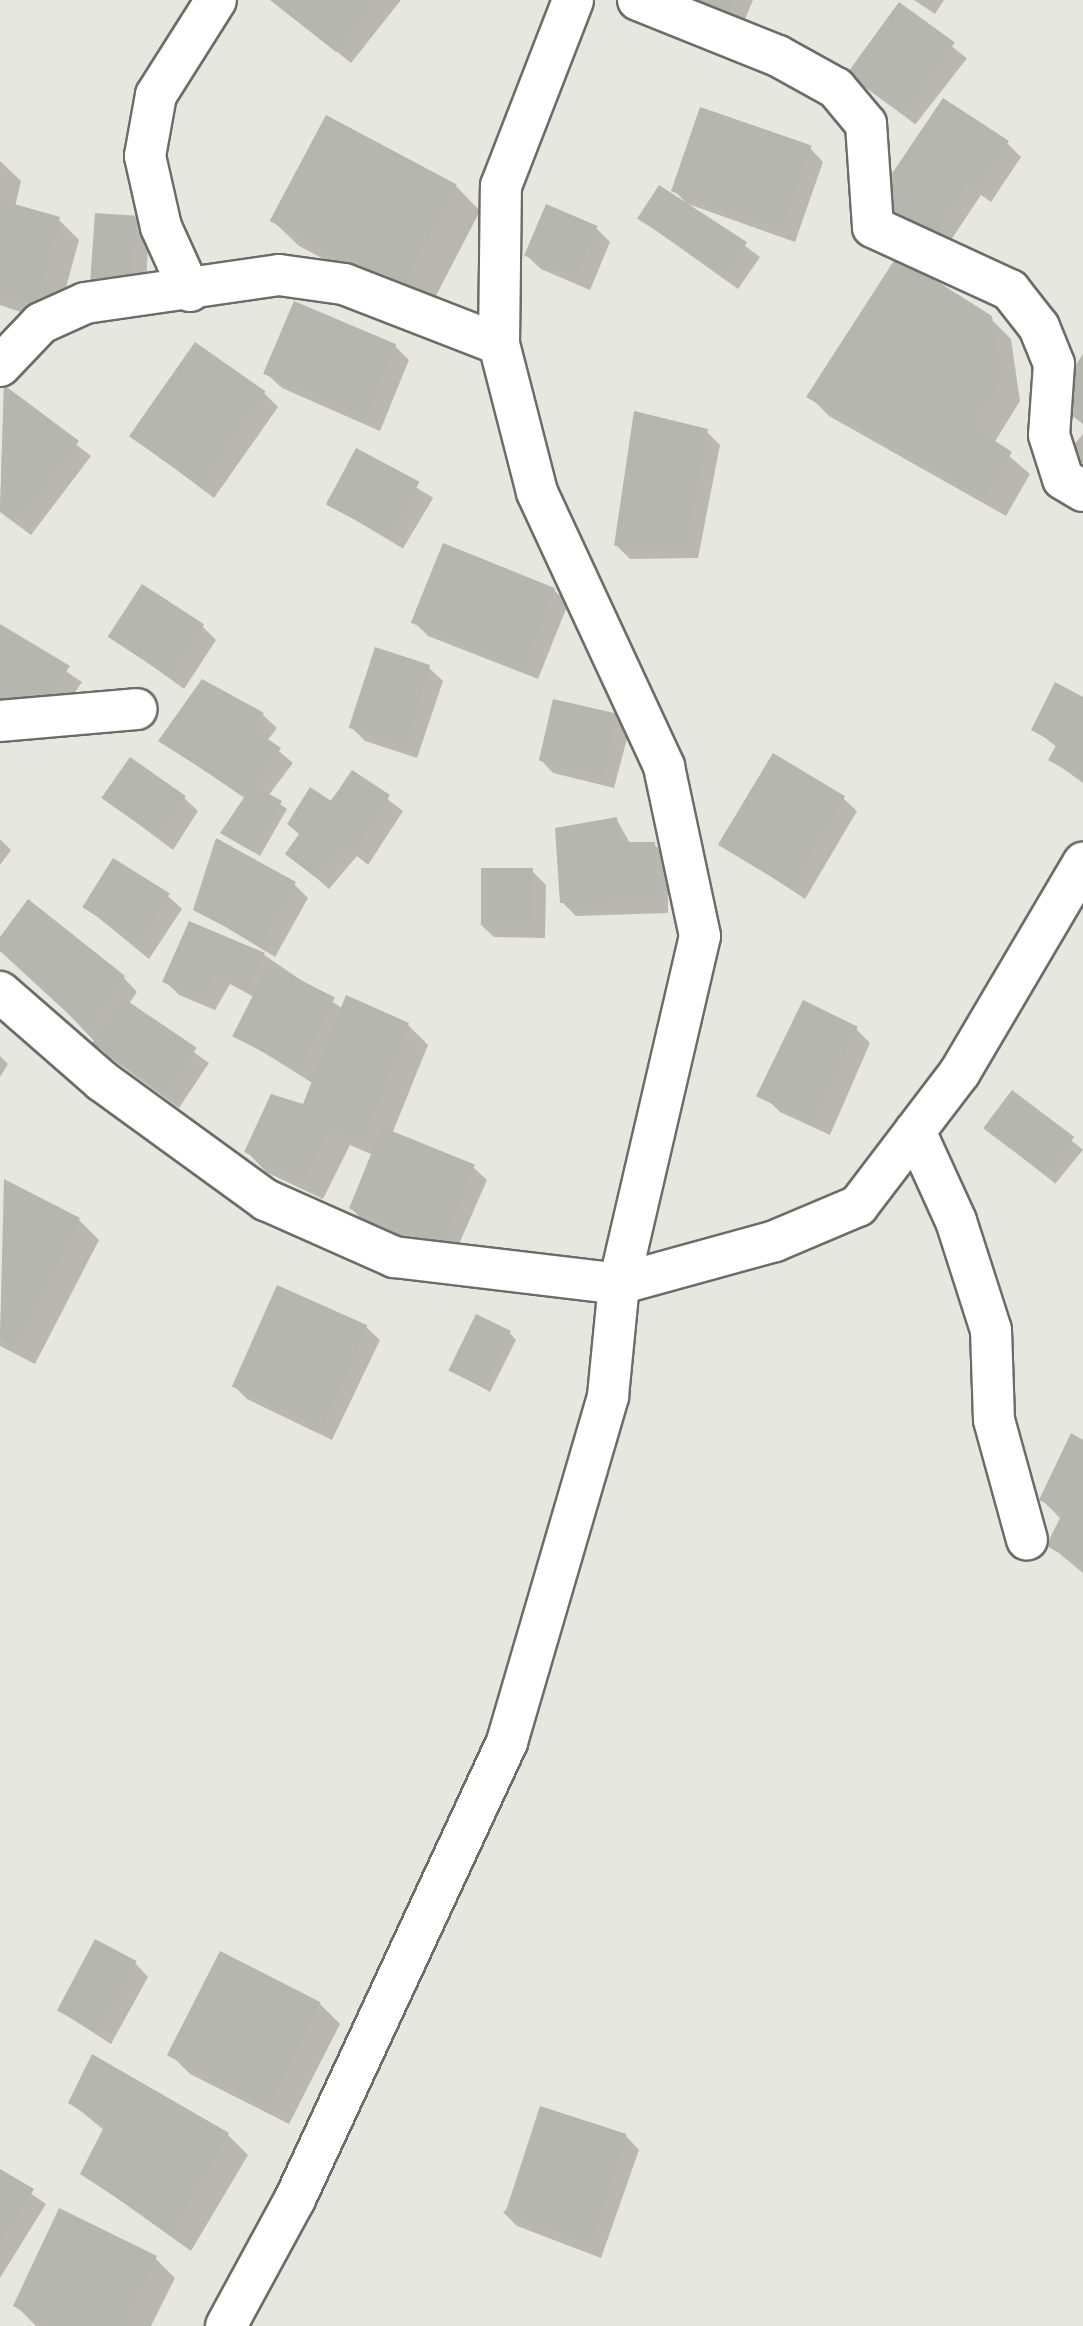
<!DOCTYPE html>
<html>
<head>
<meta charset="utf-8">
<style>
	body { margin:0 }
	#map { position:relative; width:1083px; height:2326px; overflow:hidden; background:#e6e7de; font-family:"Asap Condensed",sans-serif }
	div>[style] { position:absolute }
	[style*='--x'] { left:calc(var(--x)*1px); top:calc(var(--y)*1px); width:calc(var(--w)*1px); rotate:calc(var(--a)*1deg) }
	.shadow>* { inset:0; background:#0003; transform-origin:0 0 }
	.building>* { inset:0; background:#b5b6ae; transform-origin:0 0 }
	.roads { filter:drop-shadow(2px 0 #6c6d66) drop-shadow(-2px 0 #6c6d66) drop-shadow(0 2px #6c6d66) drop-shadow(0 -2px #6c6d66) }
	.minor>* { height:40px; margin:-20px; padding:0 20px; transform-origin:20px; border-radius:20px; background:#fff }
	span { translate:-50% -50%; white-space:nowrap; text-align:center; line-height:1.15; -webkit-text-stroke:10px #e6e7de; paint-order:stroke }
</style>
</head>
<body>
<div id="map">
	<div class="shadow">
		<i style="clip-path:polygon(272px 0,401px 0,351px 63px)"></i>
		<i style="clip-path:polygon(672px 0,753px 0,739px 33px)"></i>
		<i style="clip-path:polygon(914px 0,944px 0,935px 14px)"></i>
		<i style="left:900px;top:6px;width:85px;height:84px;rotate:38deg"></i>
		<i style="clip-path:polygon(1007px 143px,1021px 157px,991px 202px,981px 195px,939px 258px,871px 209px)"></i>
		<i style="clip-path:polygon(810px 148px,823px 162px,795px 242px,688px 204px,760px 257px,738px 289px,640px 219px,687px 204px,674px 190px)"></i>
		<i style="clip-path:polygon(0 161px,21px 181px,15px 207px,59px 220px,79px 240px,56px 324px,0 305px)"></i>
		<i style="clip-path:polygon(456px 186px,480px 211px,427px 313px,299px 246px,274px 222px)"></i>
		<i style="clip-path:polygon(135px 218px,149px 232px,145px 299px,107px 297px)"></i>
		<i style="clip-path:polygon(596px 228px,610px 242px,590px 290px,541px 269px,527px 256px)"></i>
		<i style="clip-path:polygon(990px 318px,1011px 339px,1020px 401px,994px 443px,1030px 474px,1006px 516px,829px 416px,809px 396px)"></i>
		<i style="clip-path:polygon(395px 346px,409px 360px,380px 431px,282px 388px,268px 375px)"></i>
		<i style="clip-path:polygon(4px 388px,91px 456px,31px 535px,0 512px)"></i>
		<i style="clip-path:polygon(264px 393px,278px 407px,214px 498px,131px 436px)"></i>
		<i style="clip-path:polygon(706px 431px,720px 445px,698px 558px,630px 559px,617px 546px)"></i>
		<i style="clip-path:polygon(1083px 434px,1083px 464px,1069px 450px)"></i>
		<i style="left:357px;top:452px;width:89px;height:59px;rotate:31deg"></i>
		<i style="clip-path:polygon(554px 590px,568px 604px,538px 679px,428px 636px,414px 622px)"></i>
		<i style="clip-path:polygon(202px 626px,216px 640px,184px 689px,111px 636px)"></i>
		<i style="clip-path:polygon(0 627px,82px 682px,53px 725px)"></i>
		<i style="clip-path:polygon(429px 668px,443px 681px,417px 758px,365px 741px,351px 727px)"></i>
		<i style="clip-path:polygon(203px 682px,263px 715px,277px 728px,267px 741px,293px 763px,268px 796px,287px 809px,260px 856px,223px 832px,246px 799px,161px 741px)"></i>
		<i style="clip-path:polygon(1083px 700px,1083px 783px,1051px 760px,1058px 748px,1034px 729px)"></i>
		<i style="clip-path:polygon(615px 717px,629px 731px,614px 788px,553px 773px,540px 759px)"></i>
		<i style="clip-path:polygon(353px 773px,403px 811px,368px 865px,357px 856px,329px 889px,288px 853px)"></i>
		<i style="clip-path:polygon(103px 797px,184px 798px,198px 811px,173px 850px)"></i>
		<i style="clip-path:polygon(843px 798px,857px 811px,805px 899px,722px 844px)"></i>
		<i style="clip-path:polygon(617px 820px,631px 845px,654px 844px,668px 858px,668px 913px,576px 916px,562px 902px)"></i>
		<i style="clip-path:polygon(0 839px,11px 850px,0 865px)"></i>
		<i style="clip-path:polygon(532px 871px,546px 885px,545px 938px,494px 937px,480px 924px)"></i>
		<i style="clip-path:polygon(294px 884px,308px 898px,275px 957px,196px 909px)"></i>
		<i style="clip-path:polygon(168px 896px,182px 909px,149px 959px,83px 905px)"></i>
		<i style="clip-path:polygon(0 941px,124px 978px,137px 992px,128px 1005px,209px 1063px,179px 1108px,109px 1057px)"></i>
		<i style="clip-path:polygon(260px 952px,343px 1009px,408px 1025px,428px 1045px,392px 1134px,473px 1167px,487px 1180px,452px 1260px,364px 1222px,351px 1208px,373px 1155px,350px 1145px,323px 1199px,266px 1172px,247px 1152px,304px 1107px,314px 1084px,234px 1034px,254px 997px,230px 984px,215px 1010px,179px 995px,165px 981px)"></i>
		<i style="clip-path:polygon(856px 1029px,870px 1043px,830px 1135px,780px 1112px,766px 1098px)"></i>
		<i style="clip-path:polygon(0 1056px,8px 1064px,0 1077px)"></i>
		<i style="left:1013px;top:1093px;width:90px;height:44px;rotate:39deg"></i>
		<i style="clip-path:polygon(5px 1182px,79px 1220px,99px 1240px,35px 1364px,0 1346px)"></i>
		<i style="clip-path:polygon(366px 1327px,380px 1340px,332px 1440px,247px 1399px,233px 1385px)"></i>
		<i style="clip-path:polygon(510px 1333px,516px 1340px,490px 1392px,450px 1369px)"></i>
		<i style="clip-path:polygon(1083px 1443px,1083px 1573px,1049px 1545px,1062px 1520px,1042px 1500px)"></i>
		<i style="clip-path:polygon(135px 1963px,148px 1977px,111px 2044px,58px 2010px)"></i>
		<i style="clip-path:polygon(320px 2004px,340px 2024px,289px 2124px,190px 2074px,170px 2054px)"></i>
		<i style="clip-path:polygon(71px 2103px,228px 2135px,248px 2155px,191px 2251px,83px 2174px,105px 2131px)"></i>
		<i style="clip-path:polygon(626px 2136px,639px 2150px,601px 2258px,517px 2226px,503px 2212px)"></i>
		<i style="clip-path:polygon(0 2172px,46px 2204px,0 2278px)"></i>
		<i style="clip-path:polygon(155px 2258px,175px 2278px,151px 2326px,36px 2326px,16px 2306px)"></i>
	</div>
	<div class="building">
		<i style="clip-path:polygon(270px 0,376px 0,336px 52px)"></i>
		<i style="clip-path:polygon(682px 0,734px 0,725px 21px)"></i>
		<i style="left:899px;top:2px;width:69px;height:89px;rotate:36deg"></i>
		<i style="clip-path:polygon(943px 98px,1009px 141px,977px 190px,967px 183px,924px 247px,868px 209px)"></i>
		<i style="left:700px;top:107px;width:118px;height:89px;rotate:19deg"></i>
		<i style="left:326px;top:115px;width:148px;height:120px;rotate:28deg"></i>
		<i style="left:659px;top:185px;width:105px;height:40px;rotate:33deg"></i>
		<i style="clip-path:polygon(0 200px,60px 217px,36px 305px,0 294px)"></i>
		<i style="left:546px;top:204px;width:56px;height:56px;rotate:23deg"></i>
		<i style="left:95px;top:213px;width:41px;height:71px;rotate:4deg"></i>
		<i style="clip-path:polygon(897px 256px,992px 316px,1001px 380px,972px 426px,1012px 452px,985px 498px,806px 397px)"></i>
		<i style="left:294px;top:301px;width:111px;height:79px;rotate:23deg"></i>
		<i style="left:195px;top:342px;width:86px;height:115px;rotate:35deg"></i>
		<i style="clip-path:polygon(1083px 354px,1083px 424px,1052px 401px)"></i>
		<i style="clip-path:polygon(4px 385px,79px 441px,16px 523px,0 511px)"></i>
		<i style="clip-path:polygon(634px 411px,708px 429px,685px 545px,614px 546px)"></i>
		<i style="left:356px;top:448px;width:72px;height:64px;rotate:28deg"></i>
		<i style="left:443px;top:543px;width:121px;height:86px;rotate:22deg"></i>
		<i style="left:142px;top:584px;width:74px;height:63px;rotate:33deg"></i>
		<i style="clip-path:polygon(0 624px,70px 666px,38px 713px,0 706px)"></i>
		<i style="left:375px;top:647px;width:58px;height:85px;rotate:18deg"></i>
		<i style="clip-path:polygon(202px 679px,264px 713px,253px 729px,281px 748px,253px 785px,282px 801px,253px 852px,220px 833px,245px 796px,158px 741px)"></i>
		<i style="clip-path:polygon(1055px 682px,1083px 697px,1083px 779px,1048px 760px,1057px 744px,1031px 730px)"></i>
		<i style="left:553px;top:699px;width:66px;height:63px;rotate:13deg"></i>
		<i style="left:773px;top:753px;width:84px;height:107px;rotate:31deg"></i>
		<i style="left:130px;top:757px;width:68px;height:50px;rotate:35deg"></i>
		<i style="clip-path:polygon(352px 770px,390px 795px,353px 853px,342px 844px,315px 877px,285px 854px,299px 834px,287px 824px,310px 787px,331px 801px)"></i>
		<i style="clip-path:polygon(617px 817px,619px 842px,655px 842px,656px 900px,560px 903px,555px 828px)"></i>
		<i style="clip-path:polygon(216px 838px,296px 882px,261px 945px,193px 910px)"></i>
		<i style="left:113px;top:858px;width:67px;height:58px;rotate:32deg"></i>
		<i style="left:481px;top:868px;width:52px;height:56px"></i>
		<i style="clip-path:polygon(28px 899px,125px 976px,88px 1032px,0 951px,0 937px)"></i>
		<i style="clip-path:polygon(189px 921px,265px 953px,248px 989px,216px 972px,201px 998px,162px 982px)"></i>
		<i style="left:269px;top:964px;width:74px;height:81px;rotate:27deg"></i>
		<i style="clip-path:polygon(346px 995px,409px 1023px,363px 1140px,330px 1127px,303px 1181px,244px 1152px,271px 1094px,303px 1104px)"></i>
		<i style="left:123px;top:998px;width:89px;height:55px;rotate:34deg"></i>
		<i style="left:803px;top:1000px;width:61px;height:107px;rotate:26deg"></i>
		<i style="left:1012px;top:1090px;width:78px;height:48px;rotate:37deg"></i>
		<i style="left:382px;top:1127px;width:100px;height:88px;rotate:22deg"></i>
		<i style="clip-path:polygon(4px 1179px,80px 1218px,15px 1346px,0 1339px)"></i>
		<i style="left:277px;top:1285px;width:99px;height:111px;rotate:24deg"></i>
		<i style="left:476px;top:1314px;width:39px;height:63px;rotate:26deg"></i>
		<i style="clip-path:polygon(1071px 1433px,1083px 1440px,1083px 1565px,1046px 1546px,1063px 1512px,1039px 1500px)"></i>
		<i style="left:95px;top:1939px;width:47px;height:81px;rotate:28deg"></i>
		<i style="left:220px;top:1951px;width:113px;height:117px;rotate:27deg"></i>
		<i style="clip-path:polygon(92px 2054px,229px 2133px,171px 2233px,80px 2174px,105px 2125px,68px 2103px)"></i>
		<i style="left:540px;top:2106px;width:91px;height:114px;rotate:18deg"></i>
		<i style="clip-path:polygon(0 2169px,34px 2189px,0 2243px)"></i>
		<i style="clip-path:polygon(59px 2208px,157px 2256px,121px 2326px,50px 2326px,13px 2306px)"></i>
	</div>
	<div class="roads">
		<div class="minor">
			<i style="--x:638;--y:0;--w:151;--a:21.8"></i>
			<i style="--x:778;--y:56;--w:66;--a:28.9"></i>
			<i style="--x:836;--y:88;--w:47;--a:50.2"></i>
			<i style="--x:866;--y:124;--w:103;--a:86.1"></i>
			<i style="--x:873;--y:227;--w:151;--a:24.7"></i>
			<i style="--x:1010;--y:290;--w:47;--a:51.9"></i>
			<i style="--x:1039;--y:327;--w:40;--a:68"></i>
			<i style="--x:1054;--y:364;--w:71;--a:94"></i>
			<i style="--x:1049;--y:435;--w:46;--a:72.3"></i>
			<i style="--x:1063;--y:479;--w:23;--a:31"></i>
			<i style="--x:190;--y:291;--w:70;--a:-114.4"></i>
			<i style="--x:161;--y:227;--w:73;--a:-102.7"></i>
			<i style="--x:145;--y:156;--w:62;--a:-79.8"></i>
			<i style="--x:156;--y:95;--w:112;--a:-57.7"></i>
			<i style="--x:0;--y:366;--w:59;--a:-46.4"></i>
			<i style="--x:41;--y:323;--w:48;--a:-24.4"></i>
			<i style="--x:85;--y:303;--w:196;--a:-8.2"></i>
			<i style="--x:279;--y:275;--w:66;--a:7.9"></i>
			<i style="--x:344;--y:284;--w:166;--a:21.2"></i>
			<i style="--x:0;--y:721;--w:137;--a:-5"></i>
			<i style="--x:0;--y:992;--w:135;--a:41.1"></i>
			<i style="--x:102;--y:1081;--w:203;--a:36"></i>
			<i style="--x:266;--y:1200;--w:140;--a:24"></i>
			<i style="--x:394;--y:1257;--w:227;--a:6.8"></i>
			<i style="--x:619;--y:1284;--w:162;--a:-15.4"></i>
			<i style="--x:775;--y:1241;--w:90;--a:-22.9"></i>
			<i style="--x:858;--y:1206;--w:168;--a:-52.7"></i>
			<i style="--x:960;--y:1072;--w:243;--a:-59.5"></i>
			<i style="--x:915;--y:1131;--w:99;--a:65.5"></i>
			<i style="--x:956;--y:1221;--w:114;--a:72.2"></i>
			<i style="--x:991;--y:1330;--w:90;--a:88.1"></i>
			<i style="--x:994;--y:1420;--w:124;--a:74.6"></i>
			<i style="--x:226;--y:2326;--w:145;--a:-61.5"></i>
			<i style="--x:295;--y:2199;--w:504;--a:-65.11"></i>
			<i style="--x:507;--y:1742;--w:360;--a:-73.7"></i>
			<i style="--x:608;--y:1396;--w:113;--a:-84.4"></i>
			<i style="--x:619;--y:1284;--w:357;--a:-76.9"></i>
			<i style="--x:700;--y:936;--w:174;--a:-102"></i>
			<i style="--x:664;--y:766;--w:302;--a:-114.9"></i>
			<i style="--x:537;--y:492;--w:153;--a:-104.4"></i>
			<i style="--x:499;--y:344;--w:158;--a:-89.3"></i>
			<i style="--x:501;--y:186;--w:199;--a:-68.8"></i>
		</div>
	</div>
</div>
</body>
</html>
